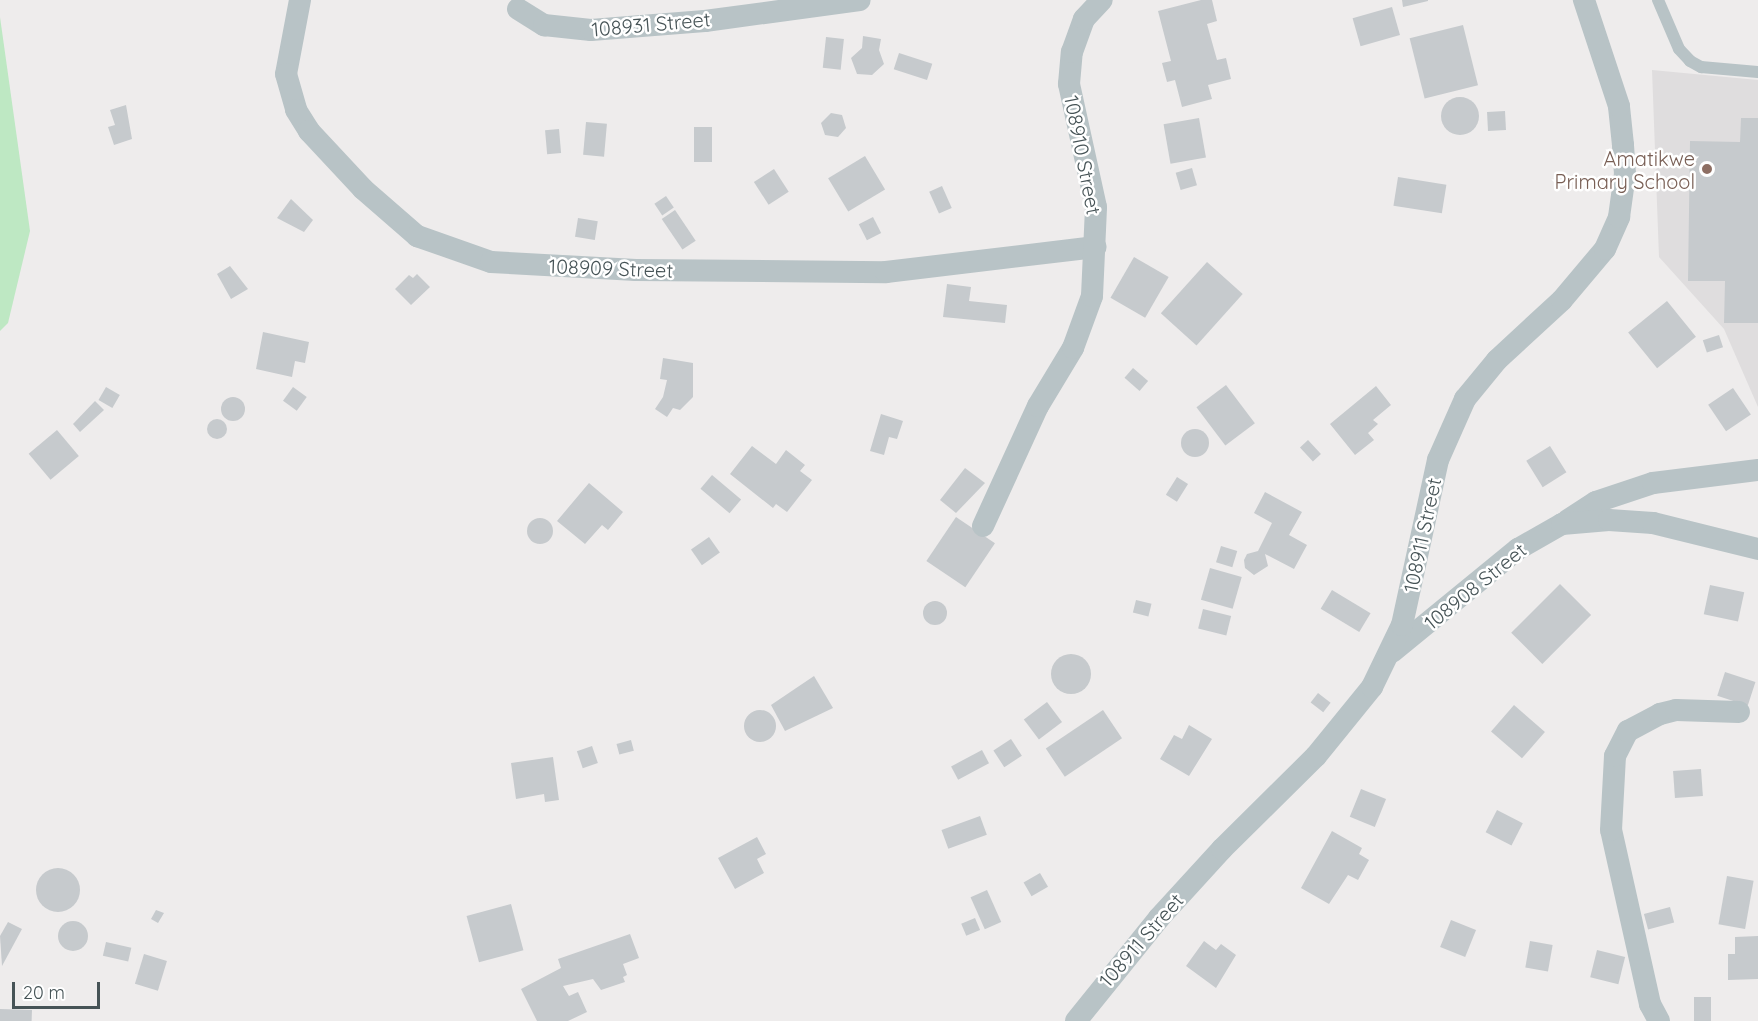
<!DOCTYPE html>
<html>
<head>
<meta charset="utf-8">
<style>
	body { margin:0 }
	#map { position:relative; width:1758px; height:1021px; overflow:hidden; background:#eeecec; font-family:Quicksand,sans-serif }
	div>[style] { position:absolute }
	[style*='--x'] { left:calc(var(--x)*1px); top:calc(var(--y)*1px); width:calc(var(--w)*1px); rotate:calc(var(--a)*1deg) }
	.education>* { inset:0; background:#dfddde }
	.green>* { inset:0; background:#bee8c3 }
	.building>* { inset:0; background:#c6cacd; transform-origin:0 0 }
	.round { border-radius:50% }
	.lane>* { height:12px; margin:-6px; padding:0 6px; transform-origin:6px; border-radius:6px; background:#b8c3c6 }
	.street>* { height:22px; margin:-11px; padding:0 11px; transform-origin:11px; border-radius:11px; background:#b8c3c6 }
	.dots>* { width:16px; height:16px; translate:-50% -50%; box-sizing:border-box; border:3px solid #fff; border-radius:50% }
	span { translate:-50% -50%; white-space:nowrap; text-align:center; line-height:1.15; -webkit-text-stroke:5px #fff; paint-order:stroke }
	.street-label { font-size:20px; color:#465356 }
	.education-label { font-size:20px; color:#785e54 }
	.right { translate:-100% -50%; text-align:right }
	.scale { position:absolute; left:12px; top:982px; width:88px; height:27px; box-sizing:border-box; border:3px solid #465356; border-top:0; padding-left:8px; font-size:18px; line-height:21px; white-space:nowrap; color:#465356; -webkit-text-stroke:4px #fff; paint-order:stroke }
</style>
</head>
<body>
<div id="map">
	<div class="education">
		<i style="clip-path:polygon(1652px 70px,1758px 80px,1758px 407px,1724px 329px,1659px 257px)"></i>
	</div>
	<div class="green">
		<i style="clip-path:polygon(0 17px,30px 231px,8px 323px,0 331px)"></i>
	</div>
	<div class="building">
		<i style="clip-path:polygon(1201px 0,1212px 0,1217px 21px,1207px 24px,1217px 60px,1226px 58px,1231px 79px,1208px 85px,1212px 99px,1182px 107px,1175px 80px,1167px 82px,1162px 63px,1171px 61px,1158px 11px)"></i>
		<i style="clip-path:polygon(1402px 0,1428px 0,1428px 1px,1403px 7px)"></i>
		<i style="left:1392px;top:7px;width:29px;height:41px;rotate:74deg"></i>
		<i style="left:1463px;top:25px;width:62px;height:55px;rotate:76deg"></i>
		<i style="clip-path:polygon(863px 36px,881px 39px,879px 50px,884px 64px,872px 75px,857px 74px,851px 58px,862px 48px)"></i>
		<i style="left:826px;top:37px;width:18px;height:31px;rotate:6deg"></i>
		<i style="left:899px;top:53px;width:35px;height:17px;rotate:18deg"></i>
		<i class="round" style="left:1441px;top:97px;width:38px;height:38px"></i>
		<i style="clip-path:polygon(126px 105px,132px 139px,114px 145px,108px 127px,115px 125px,110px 110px)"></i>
		<i style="left:1505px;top:111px;width:19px;height:18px;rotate:87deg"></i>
		<i style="clip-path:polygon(831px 113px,842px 115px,846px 128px,838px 137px,825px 135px,821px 123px)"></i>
		<i style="left:1199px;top:118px;width:40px;height:36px;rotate:80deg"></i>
		<i style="clip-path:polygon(1741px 118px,1758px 118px,1758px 323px,1724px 323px,1725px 281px,1688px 281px,1690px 141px,1740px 142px)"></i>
		<i style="left:586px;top:122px;width:21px;height:33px;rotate:5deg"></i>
		<i style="left:694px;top:127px;width:18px;height:35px"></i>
		<i style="left:559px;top:129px;width:24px;height:14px;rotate:85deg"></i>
		<i style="left:865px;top:156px;width:39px;height:43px;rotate:59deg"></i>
		<i style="left:1192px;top:168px;width:18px;height:17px;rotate:74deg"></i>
		<i style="left:774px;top:169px;width:27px;height:24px;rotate:57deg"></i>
		<i style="left:1398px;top:177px;width:49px;height:29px;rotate:9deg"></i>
		<i style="left:942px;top:186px;width:24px;height:14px;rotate:66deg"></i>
		<i style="left:666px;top:196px;width:14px;height:14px;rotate:56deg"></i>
		<i style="clip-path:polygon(291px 199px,313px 220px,304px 232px,277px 218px)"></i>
		<i style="left:675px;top:210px;width:37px;height:16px;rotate:56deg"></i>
		<i style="left:873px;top:217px;width:18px;height:16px;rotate:63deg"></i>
		<i style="left:578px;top:218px;width:20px;height:19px;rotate:9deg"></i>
		<i style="left:1134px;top:257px;width:40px;height:47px;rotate:30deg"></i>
		<i style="left:1207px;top:262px;width:48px;height:69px;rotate:42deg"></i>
		<i style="clip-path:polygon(230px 266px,248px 289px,231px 299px,217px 274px)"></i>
		<i style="clip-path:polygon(417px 274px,430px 287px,411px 305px,395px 289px,409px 275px,413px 278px)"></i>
		<i style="clip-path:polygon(947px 284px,971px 287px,969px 301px,1007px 305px,1005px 323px,943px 317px)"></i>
		<i style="left:1667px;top:301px;width:46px;height:50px;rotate:51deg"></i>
		<i style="clip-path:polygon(263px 332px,309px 342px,305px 363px,295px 361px,292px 377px,256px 369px)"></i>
		<i style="left:1719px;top:335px;width:13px;height:17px;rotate:72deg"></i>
		<i style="clip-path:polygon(663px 358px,693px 363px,693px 397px,680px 410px,673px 408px,667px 417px,655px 409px,663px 397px,667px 380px,660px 379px)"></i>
		<i style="left:1133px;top:368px;width:20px;height:13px;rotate:41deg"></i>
		<i style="left:1226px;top:385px;width:48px;height:37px;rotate:53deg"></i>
		<i style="clip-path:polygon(1376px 386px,1391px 405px,1373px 420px,1378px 424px,1368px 433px,1374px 440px,1355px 455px,1330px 424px)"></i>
		<i style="left:106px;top:387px;width:16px;height:15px;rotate:30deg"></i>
		<i style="left:293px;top:387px;width:17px;height:17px;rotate:36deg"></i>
		<i style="left:1733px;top:388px;width:32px;height:30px;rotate:56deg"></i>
		<i class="round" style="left:221px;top:397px;width:24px;height:24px"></i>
		<i style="clip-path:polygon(95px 401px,104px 410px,80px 432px,73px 424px)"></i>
		<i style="clip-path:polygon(881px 414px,903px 421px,897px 439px,889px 437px,884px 455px,870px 451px)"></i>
		<i class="round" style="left:207px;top:419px;width:20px;height:20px"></i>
		<i class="round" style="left:1181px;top:429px;width:28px;height:28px"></i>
		<i style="left:57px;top:430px;width:34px;height:37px;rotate:50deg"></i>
		<i style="left:1308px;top:440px;width:19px;height:11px;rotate:47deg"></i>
		<i style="clip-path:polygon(752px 446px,776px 464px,786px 450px,805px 465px,800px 471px,812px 480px,787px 512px,776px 504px,773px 508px,730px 474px)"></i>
		<i style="left:1550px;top:446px;width:31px;height:28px;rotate:58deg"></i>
		<i style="clip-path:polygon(965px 468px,985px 483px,956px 513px,940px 500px)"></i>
		<i style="left:712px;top:475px;width:38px;height:18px;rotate:40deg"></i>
		<i style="left:1177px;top:477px;width:13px;height:21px;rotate:32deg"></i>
		<i style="clip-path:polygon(589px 483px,623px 512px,608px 530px,602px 525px,585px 544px,557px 521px)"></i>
		<i style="clip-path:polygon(1265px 492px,1302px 512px,1289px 535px,1307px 545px,1294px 569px,1265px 554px,1268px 566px,1254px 575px,1245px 568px,1244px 560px,1247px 554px,1258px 551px,1272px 523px,1254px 513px)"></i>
		<i style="left:956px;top:517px;width:47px;height:53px;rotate:34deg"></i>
		<i class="round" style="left:527px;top:518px;width:26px;height:26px"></i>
		<i style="left:709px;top:537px;width:19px;height:22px;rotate:55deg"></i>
		<i style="left:1221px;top:546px;width:17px;height:17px;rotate:17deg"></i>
		<i style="left:1210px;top:568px;width:33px;height:33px;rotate:16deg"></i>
		<i style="left:1560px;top:584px;width:44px;height:69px;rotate:45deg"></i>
		<i style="left:1710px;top:585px;width:35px;height:30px;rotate:12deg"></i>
		<i style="left:1332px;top:590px;width:45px;height:22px;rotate:31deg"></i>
		<i style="left:1136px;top:600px;width:16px;height:13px;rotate:14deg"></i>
		<i class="round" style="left:923px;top:601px;width:24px;height:24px"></i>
		<i style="left:1203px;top:609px;width:29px;height:20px;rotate:14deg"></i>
		<i class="round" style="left:1051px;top:654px;width:40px;height:40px"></i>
		<i style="left:1725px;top:672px;width:32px;height:25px;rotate:18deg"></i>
		<i style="clip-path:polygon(814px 676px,833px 708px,785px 731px,771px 705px)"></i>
		<i style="left:1318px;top:693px;width:16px;height:12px;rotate:38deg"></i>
		<i style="left:1047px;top:702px;width:25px;height:29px;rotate:53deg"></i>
		<i style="left:1514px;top:705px;width:41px;height:35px;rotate:41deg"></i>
		<i class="round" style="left:744px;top:710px;width:32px;height:32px"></i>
		<i style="left:1103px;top:710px;width:34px;height:69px;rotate:56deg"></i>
		<i style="clip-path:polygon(1189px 725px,1212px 739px,1189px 776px,1160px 759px,1174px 735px,1182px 739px)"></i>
		<i style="left:1011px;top:739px;width:20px;height:21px;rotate:57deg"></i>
		<i style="left:631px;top:740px;width:11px;height:15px;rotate:75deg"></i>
		<i style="left:592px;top:746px;width:18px;height:16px;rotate:71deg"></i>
		<i style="left:982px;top:750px;width:15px;height:35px;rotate:62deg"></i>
		<i style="clip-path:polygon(553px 757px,559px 800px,545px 802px,544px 794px,516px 799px,511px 763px)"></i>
		<i style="left:1701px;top:769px;width:27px;height:28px;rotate:86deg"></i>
		<i style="left:1361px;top:789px;width:27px;height:30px;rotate:22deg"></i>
		<i style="left:1497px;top:810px;width:29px;height:25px;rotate:27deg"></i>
		<i style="left:980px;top:816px;width:20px;height:41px;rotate:70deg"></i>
		<i style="clip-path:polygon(1332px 831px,1362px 848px,1359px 854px,1369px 860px,1358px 880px,1348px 875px,1329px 904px,1301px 888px)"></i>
		<i style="clip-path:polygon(757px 837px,766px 854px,757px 859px,764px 873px,735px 889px,718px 858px)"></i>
		<i class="round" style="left:36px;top:868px;width:44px;height:44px"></i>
		<i style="left:1040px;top:873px;width:16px;height:19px;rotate:60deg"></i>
		<i style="left:1727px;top:876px;width:27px;height:49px;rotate:10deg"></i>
		<i style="left:987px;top:890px;width:35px;height:18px;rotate:66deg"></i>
		<i style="left:511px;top:904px;width:48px;height:46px;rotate:75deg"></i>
		<i style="left:1670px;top:907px;width:16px;height:27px;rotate:75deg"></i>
		<i style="clip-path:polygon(156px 910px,164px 913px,158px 923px,151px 919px)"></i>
		<i style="left:975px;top:918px;width:13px;height:15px;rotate:67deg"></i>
		<i style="left:1451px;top:920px;width:27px;height:29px;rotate:22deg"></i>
		<i class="round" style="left:58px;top:921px;width:30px;height:30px"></i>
		<i style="clip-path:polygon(8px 922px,22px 929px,2px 966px,0 936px)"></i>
		<i style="clip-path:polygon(630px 934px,639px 958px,623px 964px,627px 975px,623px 977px,625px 982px,601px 990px,593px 979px,563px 986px,569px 996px,578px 992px,587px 1012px,568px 1021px,537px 1021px,521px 989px,561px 968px,558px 959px)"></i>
		<i style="clip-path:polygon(1758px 936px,1758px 979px,1728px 980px,1728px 954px,1735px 954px,1735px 937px)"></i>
		<i style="clip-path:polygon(1204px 941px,1216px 950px,1221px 944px,1236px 955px,1216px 988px,1186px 966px)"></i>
		<i style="left:1530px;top:941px;width:23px;height:27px;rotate:10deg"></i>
		<i style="left:106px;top:942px;width:26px;height:14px;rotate:13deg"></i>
		<i style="left:1597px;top:950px;width:29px;height:28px;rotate:14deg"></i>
		<i style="left:144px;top:954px;width:24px;height:31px;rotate:17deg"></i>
		<i style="left:1694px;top:997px;width:17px;height:24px"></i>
		<i style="left:0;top:1009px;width:32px;height:12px;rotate:2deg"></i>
	</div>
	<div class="lane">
		<i style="--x:1658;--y:0;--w:53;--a:66.8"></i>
		<i style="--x:1679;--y:49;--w:16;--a:47"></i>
		<i style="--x:1690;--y:61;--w:13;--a:29"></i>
		<i style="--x:1701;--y:67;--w:57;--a:5"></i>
	</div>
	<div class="street">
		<i style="--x:300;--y:0;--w:75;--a:100.7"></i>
		<i style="--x:286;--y:74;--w:37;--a:74"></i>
		<i style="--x:296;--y:110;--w:25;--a:58"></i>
		<i style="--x:309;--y:131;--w:79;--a:47"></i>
		<i style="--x:363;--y:189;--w:72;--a:41"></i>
		<i style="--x:417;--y:236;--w:78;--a:19.4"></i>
		<i style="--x:491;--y:262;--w:145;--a:3.2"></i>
		<i style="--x:636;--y:270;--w:250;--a:0.5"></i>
		<i style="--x:886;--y:272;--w:211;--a:-6.8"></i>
		<i style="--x:518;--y:9;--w:31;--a:32"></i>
		<i style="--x:544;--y:25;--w:47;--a:6.1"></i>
		<i style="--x:591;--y:30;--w:114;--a:-4.5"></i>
		<i style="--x:705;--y:21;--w:156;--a:-7.7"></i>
		<i style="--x:1568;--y:520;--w:33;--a:-33"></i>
		<i style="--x:1596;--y:502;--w:60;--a:-18.4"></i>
		<i style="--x:1653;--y:483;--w:106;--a:-7.1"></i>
		<i style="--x:983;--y:526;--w:132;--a:-65.4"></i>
		<i style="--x:1038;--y:406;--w:68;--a:-58.9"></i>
		<i style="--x:1073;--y:348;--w:55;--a:-69.9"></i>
		<i style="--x:1092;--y:296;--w:89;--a:-87.4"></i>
		<i style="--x:1096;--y:207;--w:126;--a:-102.4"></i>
		<i style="--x:1069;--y:84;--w:32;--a:-85"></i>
		<i style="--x:1072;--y:52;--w:35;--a:-70"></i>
		<i style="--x:1084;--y:19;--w:26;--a:-47"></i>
		<i style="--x:1392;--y:652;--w:163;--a:-39.3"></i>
		<i style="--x:1518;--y:549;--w:51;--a:-29.6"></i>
		<i style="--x:1562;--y:524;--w:47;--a:-4.9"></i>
		<i style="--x:1609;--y:520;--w:44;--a:3.9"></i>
		<i style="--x:1653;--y:523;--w:108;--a:13.9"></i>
		<i style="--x:1076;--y:1021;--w:132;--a:-51.1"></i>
		<i style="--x:1159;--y:918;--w:93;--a:-47.6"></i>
		<i style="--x:1222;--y:849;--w:132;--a:-44.7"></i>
		<i style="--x:1316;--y:756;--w:89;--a:-50.9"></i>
		<i style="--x:1372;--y:687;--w:69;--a:-64.2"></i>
		<i style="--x:1402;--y:625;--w:169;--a:-77.7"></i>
		<i style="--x:1438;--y:460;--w:67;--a:-66.1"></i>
		<i style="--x:1465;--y:399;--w:50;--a:-50.6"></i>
		<i style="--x:1497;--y:360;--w:88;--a:-42.7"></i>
		<i style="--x:1562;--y:300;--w:67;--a:-49.9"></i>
		<i style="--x:1605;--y:249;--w:35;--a:-66"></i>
		<i style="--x:1619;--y:217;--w:43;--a:-82.1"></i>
		<i style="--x:1625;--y:174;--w:29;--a:-94"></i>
		<i style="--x:1623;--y:145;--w:39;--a:-96"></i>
		<i style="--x:1619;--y:106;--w:112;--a:-108.3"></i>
		<i style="--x:1659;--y:1021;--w:19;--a:-118"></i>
		<i style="--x:1650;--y:1004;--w:178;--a:-102.6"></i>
		<i style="--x:1611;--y:830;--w:74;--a:-86.9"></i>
		<i style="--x:1615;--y:756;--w:28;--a:-63"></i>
		<i style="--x:1628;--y:731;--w:36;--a:-28"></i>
		<i style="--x:1660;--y:714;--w:16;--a:-14"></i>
		<i style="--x:1676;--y:710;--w:63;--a:1.8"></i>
	</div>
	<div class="dots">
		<i style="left:1707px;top:169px;background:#8d6e63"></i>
	</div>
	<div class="street-label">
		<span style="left:651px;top:24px;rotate:-5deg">108931 Street</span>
		<span style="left:1083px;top:155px;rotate:79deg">108910 Street</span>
		<span style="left:611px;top:268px;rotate:2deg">108909 Street</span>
		<span style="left:1422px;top:535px;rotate:-78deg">108911 Street</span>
		<span style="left:1475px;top:586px;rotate:-39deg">108908 Street</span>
		<span style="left:1141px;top:940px;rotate:-49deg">108911 Street</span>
	</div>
	<div class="education-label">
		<span class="right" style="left:1695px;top:170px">Amatikwe<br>Primary School</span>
	</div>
	<div class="scale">20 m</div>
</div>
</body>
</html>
